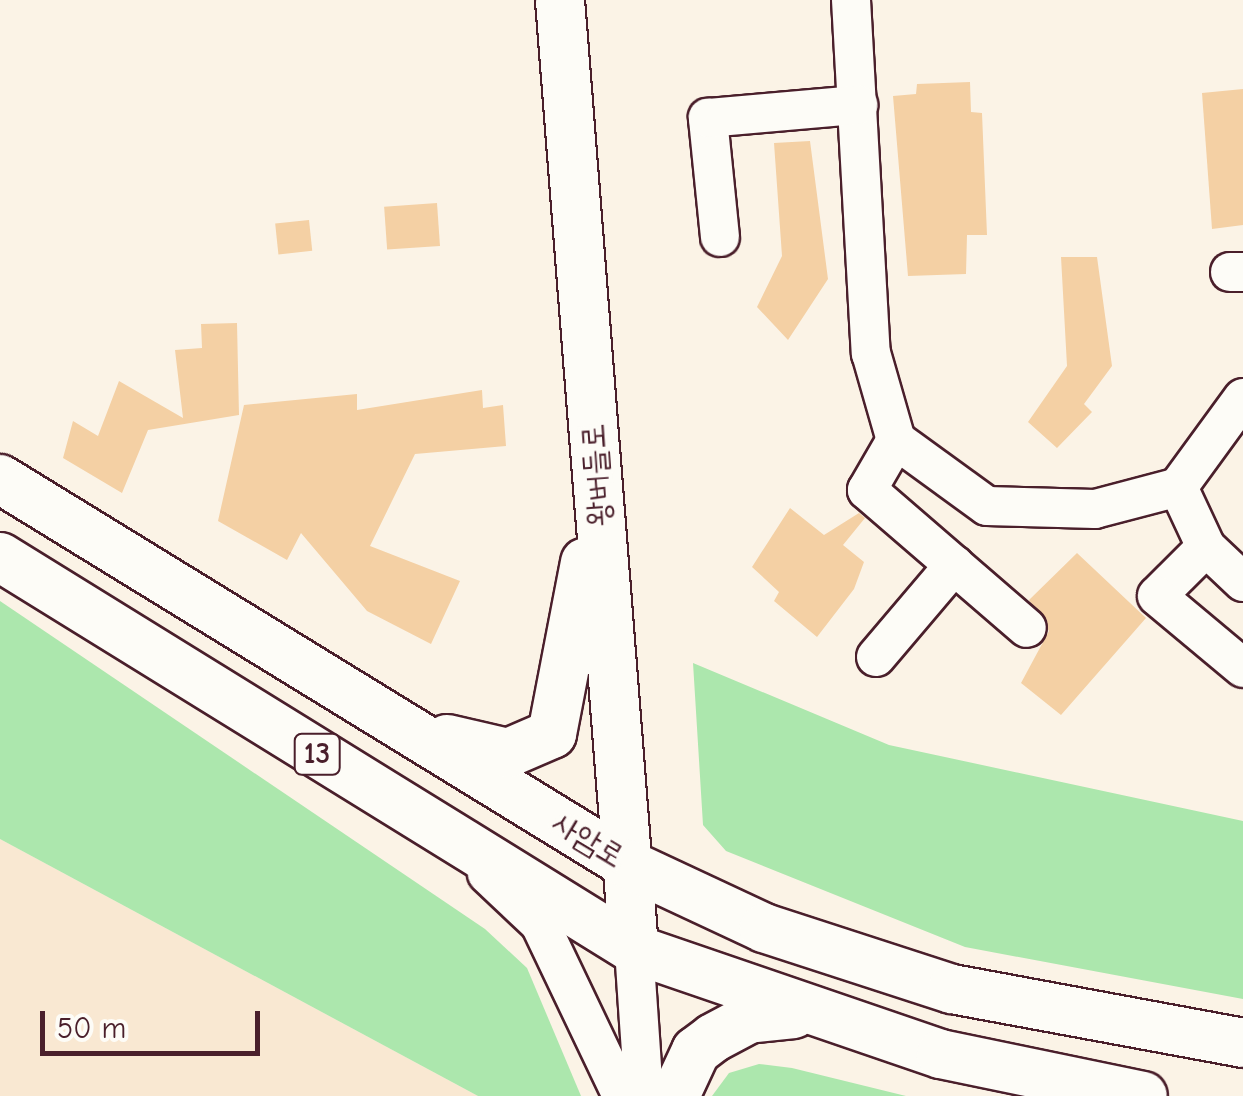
<!DOCTYPE html>
<html>
<head>
<meta charset="utf-8">
<style>
	body { margin:0 }
	#map { position:relative; width:1243px; height:1096px; overflow:hidden; background:#fbf3e6; font-family:"Comic Neue","Poor Story",sans-serif }
	div>[style] { position:absolute }
	[style*='--x'] { left:calc(var(--x)*1px); top:calc(var(--y)*1px); width:calc(var(--w)*1px); rotate:calc(var(--a)*1deg) }
	.built>* { inset:0; background:#f9e8d2 }
	.green>* { inset:0; background:#ace7ad }
	.building>* { inset:0; background:#f4d0a4; transform-origin:0 0 }
	.roads { filter:drop-shadow(2px 0 #4a1f2b) drop-shadow(-2px 0 #4a1f2b) drop-shadow(0 2px #4a1f2b) drop-shadow(0 -2px #4a1f2b) }
	.minor>* { height:38px; margin:-19px; padding:0 19px; transform-origin:19px; border-radius:19px; background:#fdfcf7 }
	.major>* { height:48px; margin:-24px; padding:0 24px; transform-origin:24px; border-radius:24px; background:#fdfcf7 }
	span { translate:-50% -50%; white-space:nowrap; text-align:center; line-height:1.15; -webkit-text-stroke:8px #fdfcf7; paint-order:stroke }
	.shield-label span { padding:2px 8px; background:#fdfcf7; border:2px solid; border-radius:8px; -webkit-text-stroke-width:0 }
	.shield-label { font-size:30px; color:#4a1f2b; font-weight:700 }
	.street-label { font-size:32px; color:#4a1f2b }
	.scale { position:absolute; left:40px; top:1011px; width:220px; height:45px; box-sizing:border-box; border:5px solid #4a1f2b; border-top:0; padding-left:12px; font-size:30px; line-height:35px; white-space:nowrap; color:#4a1f2b; -webkit-text-stroke:8px #fdfcf7; paint-order:stroke }
</style>
</head>
<body>
<div id="map">
	<div class="built">
		<i style="clip-path:polygon(0 839px,478px 1096px,0 1096px)"></i>
	</div>
	<div class="green">
		<i style="clip-path:polygon(0 601px,485px 929px,527px 968px,581px 1096px,478px 1096px,0 839px)"></i>
		<i style="clip-path:polygon(693px 663px,889px 745px,1243px 821px,1243px 999px,965px 947px,726px 851px,703px 825px)"></i>
		<i style="clip-path:polygon(759px 1064px,792px 1068px,906px 1096px,712px 1096px,729px 1073px)"></i>
	</div>
	<div class="building">
		<i style="clip-path:polygon(970px 82px,971px 112px,982px 113px,987px 235px,967px 235px,966px 274px,908px 276px,893px 96px,916px 94px,917px 84px)"></i>
		<i style="clip-path:polygon(1243px 89px,1243px 225px,1212px 229px,1202px 93px)"></i>
		<i style="clip-path:polygon(810px 141px,828px 279px,788px 340px,757px 307px,782px 256px,774px 143px)"></i>
		<i style="left:437px;top:203px;width:43px;height:53px;rotate:86deg"></i>
		<i style="left:309px;top:220px;width:31px;height:34px;rotate:84deg"></i>
		<i style="clip-path:polygon(1061px 257px,1097px 257px,1112px 366px,1084px 404px,1092px 412px,1057px 448px,1028px 422px,1067px 366px)"></i>
		<i style="clip-path:polygon(237px 323px,239px 415px,148px 430px,122px 493px,63px 458px,73px 421px,98px 436px,119px 381px,183px 418px,175px 350px,202px 348px,201px 324px)"></i>
		<i style="clip-path:polygon(482px 390px,483px 408px,503px 405px,506px 446px,415px 454px,370px 546px,460px 581px,431px 644px,367px 611px,301px 533px,287px 560px,218px 521px,244px 405px,357px 394px,357px 410px)"></i>
		<i style="clip-path:polygon(790px 508px,824px 535px,859px 513px,865px 518px,843px 545px,864px 562px,854px 589px,817px 637px,774px 601px,779px 592px,752px 567px)"></i>
		<i style="clip-path:polygon(1077px 553px,1146px 618px,1061px 715px,1021px 683px,1049px 631px,1029px 600px)"></i>
	</div>
	<div class="roads">
		<div class="minor">
			<i style="--x:851;--y:0;--w:354;--a:86.8"></i>
			<i style="--x:871;--y:353;--w:91;--a:74"></i>
			<i style="--x:896;--y:440;--w:112;--a:36"></i>
			<i style="--x:987;--y:506;--w:108;--a:1.6"></i>
			<i style="--x:1095;--y:509;--w:86;--a:-14.8"></i>
			<i style="--x:1178;--y:487;--w:110;--a:-53.9"></i>
			<i style="--x:720;--y:237;--w:120;--a:-95.8"></i>
			<i style="--x:708;--y:118;--w:151;--a:-5"></i>
			<i style="--x:1230;--y:272;--w:13;--a:0"></i>
			<i style="--x:896;--y:440;--w:58;--a:120.1"></i>
			<i style="--x:867;--y:490;--w:211;--a:40.8"></i>
			<i style="--x:1178;--y:487;--w:66;--a:65"></i>
			<i style="--x:1243;--y:582;--w:51;--a:-136.6"></i>
			<i style="--x:1206;--y:547;--w:69;--a:135"></i>
			<i style="--x:1157;--y:596;--w:112;--a:39.9"></i>
			<i style="--x:876;--y:657;--w:121;--a:-49.7"></i>
			<i style="--x:487;--y:874;--w:73;--a:43.3"></i>
			<i style="--x:540;--y:924;--w:191;--a:64.5"></i>
			<i style="--x:634;--y:949;--w:147;--a:86.1"></i>
		</div>
		<div class="major">
			<i style="--x:560;--y:0;--w:952;--a:85.54"></i>
			<i style="--x:0;--y:479;--w:736;--a:31.55"></i>
			<i style="--x:627;--y:864;--w:151;--a:25"></i>
			<i style="--x:764;--y:928;--w:198;--a:18"></i>
			<i style="--x:952;--y:989;--w:296;--a:10.5"></i>
			<i style="--x:0;--y:557;--w:745;--a:31.73"></i>
			<i style="--x:634;--y:949;--w:324;--a:18.9"></i>
			<i style="--x:941;--y:1054;--w:206;--a:11.7"></i>
			<i style="--x:447;--y:739;--w:63;--a:12.9"></i>
			<i style="--x:508;--y:753;--w:48;--a:-23.4"></i>
			<i style="--x:552;--y:734;--w:175;--a:-79.1"></i>
			<i style="--x:675;--y:1096;--w:50;--a:-65"></i>
			<i style="--x:696;--y:1051;--w:21;--a:-37"></i>
			<i style="--x:713;--y:1038;--w:40;--a:-28"></i>
			<i style="--x:748;--y:1019;--w:46;--a:-6.2"></i>
		</div>
	</div>
	<div class="shield-label">
		<span style="left:317px;top:754px">13</span>
	</div>
	<div class="street-label">
		<span style="left:597px;top:475px;rotate:-94deg">왕버들로</span>
		<span style="left:588px;top:840px;rotate:31deg">사암로</span>
	</div>
	<div class="scale">50 m</div>
</div>
</body>
</html>
